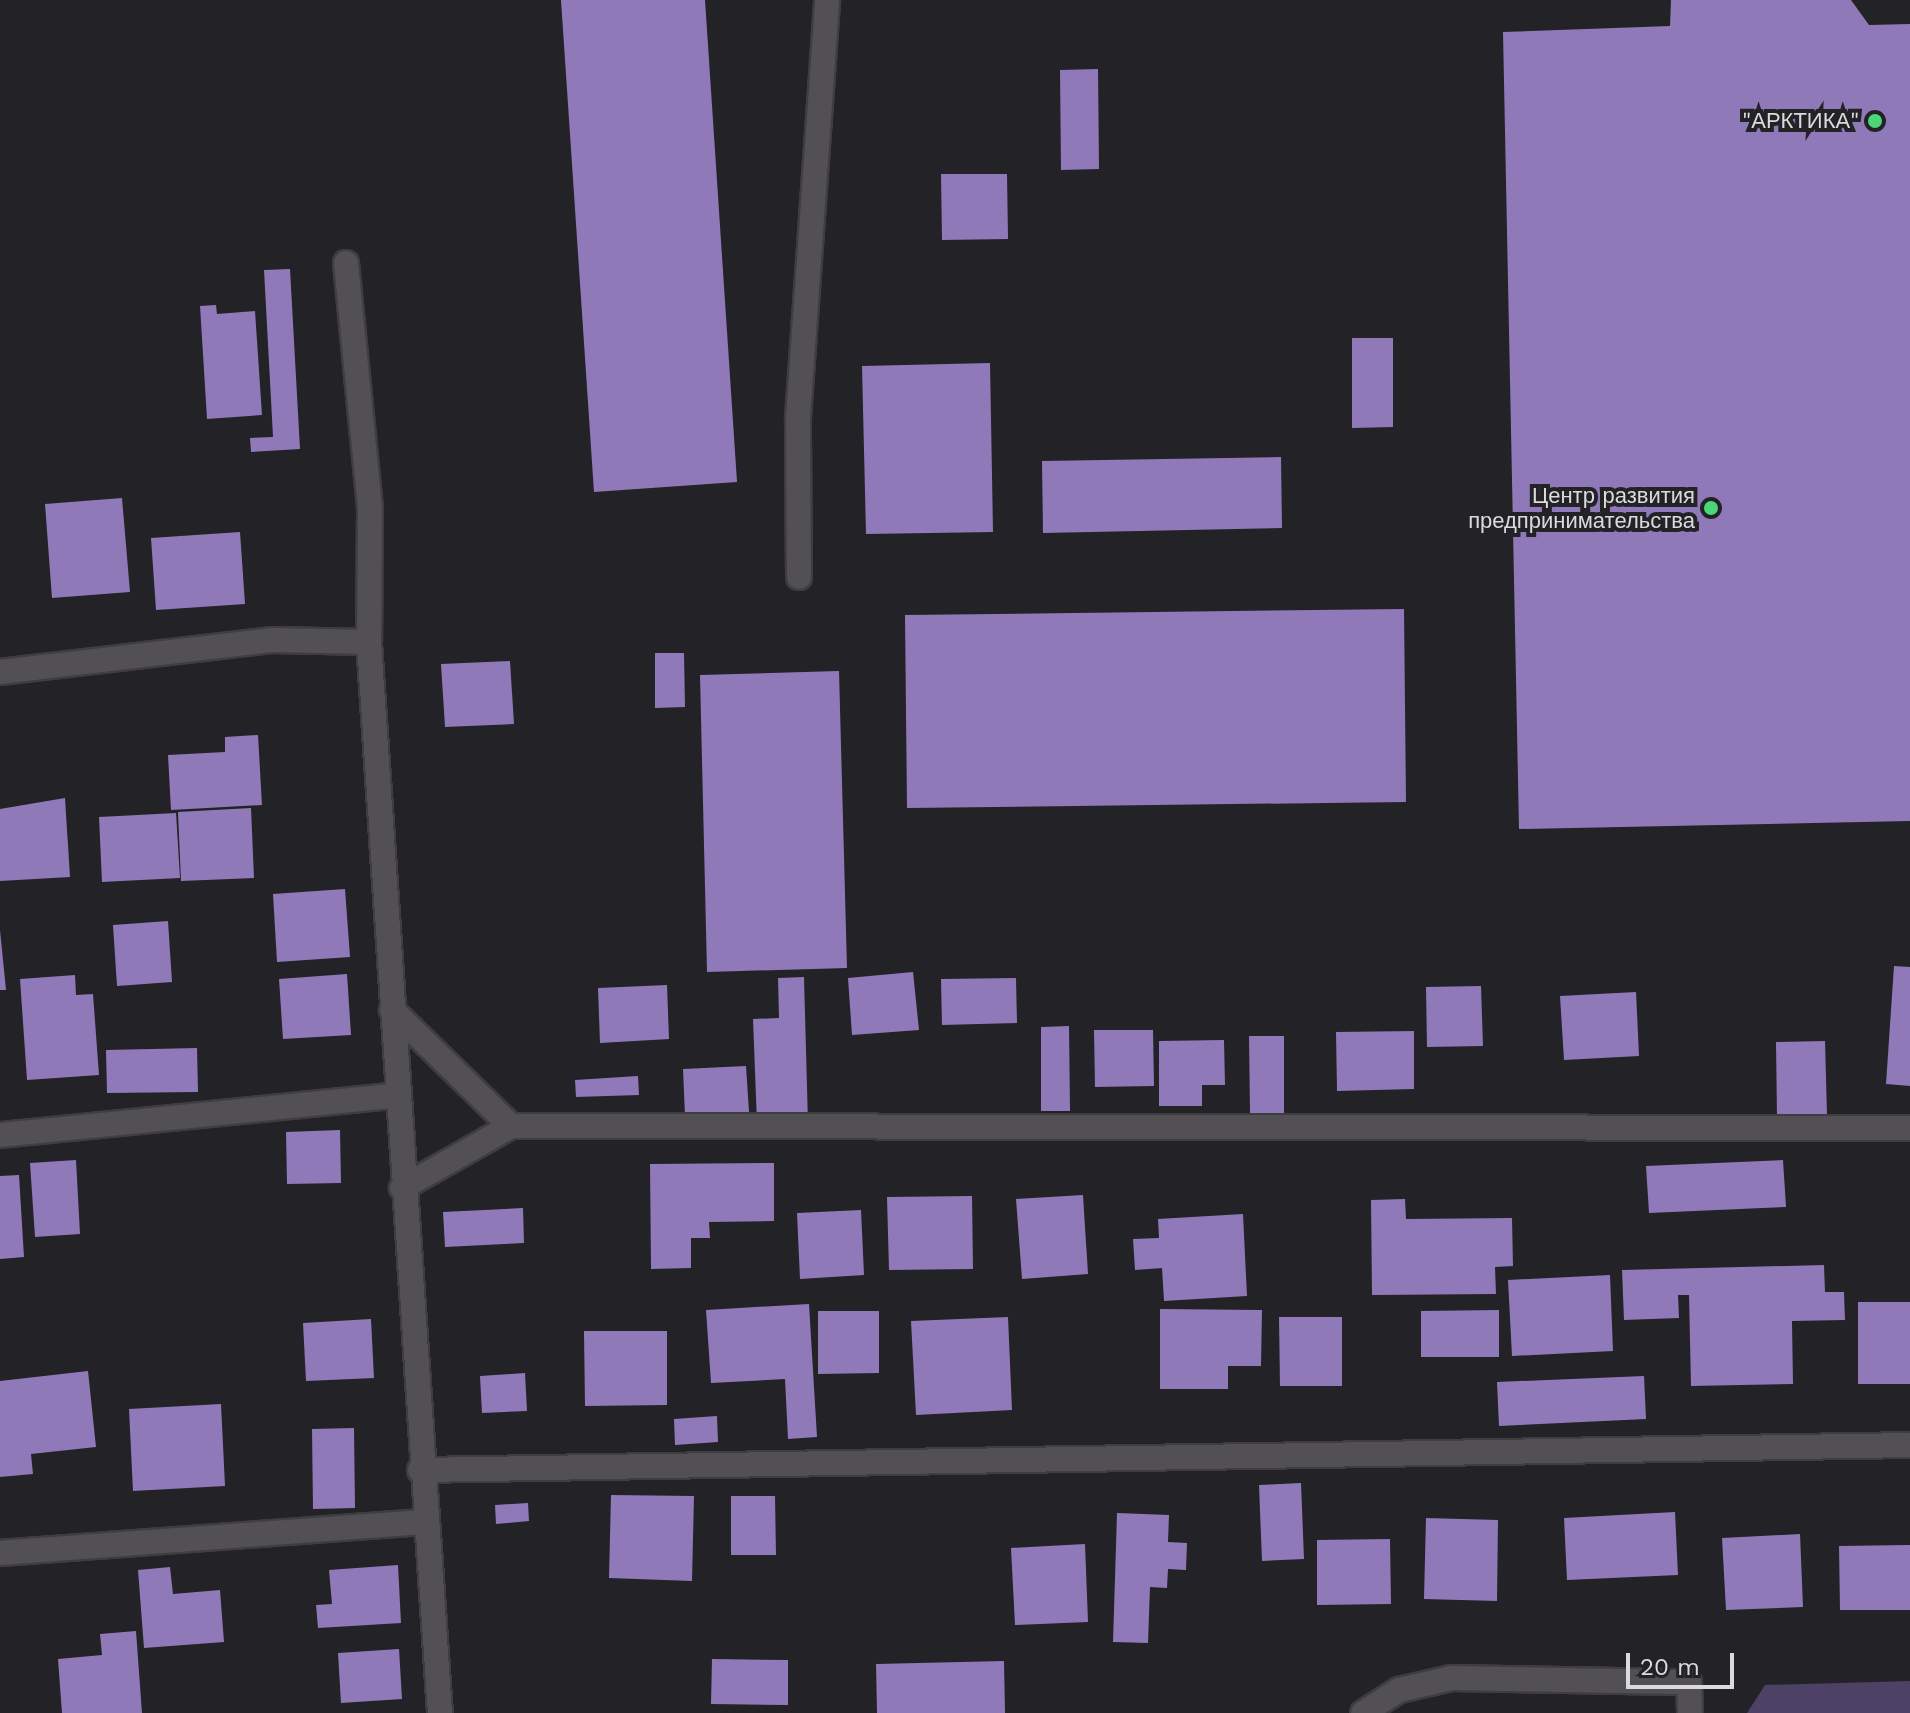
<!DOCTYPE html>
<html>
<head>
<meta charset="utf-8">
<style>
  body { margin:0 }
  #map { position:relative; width:1910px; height:1713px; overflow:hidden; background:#232226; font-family:"Work Sans",sans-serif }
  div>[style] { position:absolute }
  .green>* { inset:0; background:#4e4166 }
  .building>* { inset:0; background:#9079b9 }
  .roads { filter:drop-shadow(2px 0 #3e3d40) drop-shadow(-2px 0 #3e3d40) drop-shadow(0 2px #3e3d40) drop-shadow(0 -2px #3e3d40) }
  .minor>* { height:24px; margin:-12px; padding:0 12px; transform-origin:12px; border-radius:12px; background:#525055 }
  .dots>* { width:22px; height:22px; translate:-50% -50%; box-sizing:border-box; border:4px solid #232226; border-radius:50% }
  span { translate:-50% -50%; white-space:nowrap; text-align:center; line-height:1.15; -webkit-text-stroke:8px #232226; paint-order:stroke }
  .poi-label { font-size:22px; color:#dbdbdd }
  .right { translate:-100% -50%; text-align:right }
  .scale { position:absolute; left:1626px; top:1653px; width:108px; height:36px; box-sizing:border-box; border:4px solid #dbdbdd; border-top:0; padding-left:10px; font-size:24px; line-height:28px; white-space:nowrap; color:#dbdbdd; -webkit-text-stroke:6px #232226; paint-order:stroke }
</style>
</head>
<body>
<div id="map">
  <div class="green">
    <div style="clip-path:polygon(1910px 1681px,1910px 1713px,1747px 1713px,1765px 1685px)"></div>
  </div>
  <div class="building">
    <div style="clip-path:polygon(561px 0,705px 0,737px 482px,594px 492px)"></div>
    <div style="clip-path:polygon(1671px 0,1851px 0,1869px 25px,1910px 24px,1910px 821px,1519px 829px,1503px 32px,1670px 26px)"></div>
    <div style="clip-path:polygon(1098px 69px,1099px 169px,1061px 170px,1060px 70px)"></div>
    <div style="clip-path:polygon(941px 174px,1007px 174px,1008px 239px,942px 240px)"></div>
    <div style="clip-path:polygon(290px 269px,300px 449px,251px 452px,250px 438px,273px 437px,264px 270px)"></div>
    <div style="clip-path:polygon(216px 305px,217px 314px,255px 311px,262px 415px,207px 419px,200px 306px)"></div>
    <div style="clip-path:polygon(1352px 338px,1393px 338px,1393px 427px,1352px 428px)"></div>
    <div style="clip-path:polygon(990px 363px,993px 532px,866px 534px,862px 366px)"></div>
    <div style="clip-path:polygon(1281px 457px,1282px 528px,1043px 533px,1042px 461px)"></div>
    <div style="clip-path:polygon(122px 498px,130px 592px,52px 598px,45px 504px)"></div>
    <div style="clip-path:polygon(240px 532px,245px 604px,156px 610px,151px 538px)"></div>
    <div style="clip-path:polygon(1404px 609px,1406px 802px,907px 808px,905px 615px)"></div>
    <div style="clip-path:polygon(655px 653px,684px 653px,685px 707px,655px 708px)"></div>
    <div style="clip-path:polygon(510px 661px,514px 724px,445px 727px,441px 664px)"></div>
    <div style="clip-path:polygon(839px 671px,847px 968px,707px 972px,700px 675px)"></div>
    <div style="clip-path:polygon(258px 735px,262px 805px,171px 810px,168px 755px,225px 752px,225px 737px)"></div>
    <div style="clip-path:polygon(65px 798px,70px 877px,0 881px,0 809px)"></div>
    <div style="clip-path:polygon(251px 808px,254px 878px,181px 881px,178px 812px)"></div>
    <div style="clip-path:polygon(176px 813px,180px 878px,102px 882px,99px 817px)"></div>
    <div style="clip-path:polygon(345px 889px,350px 957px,277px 962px,273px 894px)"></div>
    <div style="clip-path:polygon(168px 921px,172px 982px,117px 986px,113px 925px)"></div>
    <div style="clip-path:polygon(0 930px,6px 990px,0 990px)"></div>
    <div style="clip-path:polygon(1894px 966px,1910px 967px,1910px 1086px,1886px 1084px)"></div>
    <div style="clip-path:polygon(913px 972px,919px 1030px,852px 1035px,848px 978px)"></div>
    <div style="clip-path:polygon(347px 974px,351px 1035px,283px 1039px,279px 979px)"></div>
    <div style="clip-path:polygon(75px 975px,76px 995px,93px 994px,99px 1075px,27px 1080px,20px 979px)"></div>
    <div style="clip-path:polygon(804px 977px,808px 1123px,757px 1124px,753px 1019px,779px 1018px,778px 978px)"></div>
    <div style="clip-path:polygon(1016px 978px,1017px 1023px,942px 1025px,941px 979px)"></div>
    <div style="clip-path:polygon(667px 985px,669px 1039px,600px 1043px,598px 988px)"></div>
    <div style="clip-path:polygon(1481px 986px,1483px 1046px,1427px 1047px,1426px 987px)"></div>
    <div style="clip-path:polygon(1636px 992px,1639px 1056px,1564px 1060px,1560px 996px)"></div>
    <div style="clip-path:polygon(1069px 1026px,1070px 1111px,1041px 1111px,1041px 1027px)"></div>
    <div style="clip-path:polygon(1094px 1030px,1153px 1030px,1154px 1086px,1095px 1087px)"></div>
    <div style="clip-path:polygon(1414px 1031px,1414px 1089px,1337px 1091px,1336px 1032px)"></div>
    <div style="clip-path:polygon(1249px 1036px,1284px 1036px,1284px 1113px,1250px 1113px)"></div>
    <div style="clip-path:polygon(1224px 1040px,1225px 1085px,1202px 1085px,1202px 1106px,1159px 1106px,1159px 1041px)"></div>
    <div style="clip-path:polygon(1825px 1041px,1827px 1116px,1777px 1117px,1776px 1042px)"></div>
    <div style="clip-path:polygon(197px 1048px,198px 1092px,107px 1093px,106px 1050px)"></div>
    <div style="clip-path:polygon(746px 1066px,749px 1112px,685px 1116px,683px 1069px)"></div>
    <div style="clip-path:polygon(638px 1076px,639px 1095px,576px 1097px,575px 1080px)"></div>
    <div style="clip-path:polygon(340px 1130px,341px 1183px,287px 1184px,286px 1132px)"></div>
    <div style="clip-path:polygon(76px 1160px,80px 1234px,35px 1237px,30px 1163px)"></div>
    <div style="clip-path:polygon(1783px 1160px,1786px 1207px,1649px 1213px,1646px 1166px)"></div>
    <div style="clip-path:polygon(774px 1163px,774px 1221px,709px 1222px,710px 1238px,691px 1238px,691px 1268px,651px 1269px,650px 1164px)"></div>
    <div style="clip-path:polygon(19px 1175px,24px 1257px,0 1259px,0 1176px)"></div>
    <div style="clip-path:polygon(1083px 1195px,1088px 1274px,1022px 1279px,1016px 1199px)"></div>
    <div style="clip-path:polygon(972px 1196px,973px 1269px,889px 1270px,887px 1197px)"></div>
    <div style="clip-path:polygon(1405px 1199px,1406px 1219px,1512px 1218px,1513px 1266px,1495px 1267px,1496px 1294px,1372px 1295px,1371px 1200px)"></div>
    <div style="clip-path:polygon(523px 1208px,524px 1243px,445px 1247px,443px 1212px)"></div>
    <div style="clip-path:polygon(861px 1210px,864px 1275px,800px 1279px,797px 1213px)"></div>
    <div style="clip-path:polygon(1243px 1214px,1247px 1296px,1164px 1301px,1162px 1268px,1135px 1270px,1133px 1239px,1159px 1238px,1158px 1219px)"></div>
    <div style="clip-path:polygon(1824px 1265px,1825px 1292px,1844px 1292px,1845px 1320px,1792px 1321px,1793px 1384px,1691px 1386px,1689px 1295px,1678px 1295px,1679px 1318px,1624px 1320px,1622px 1270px)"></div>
    <div style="clip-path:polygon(1610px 1275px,1613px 1351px,1512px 1356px,1508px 1280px)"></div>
    <div style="clip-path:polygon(1858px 1302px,1910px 1302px,1910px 1384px,1858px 1384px)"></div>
    <div style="clip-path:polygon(809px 1304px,817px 1437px,788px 1439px,785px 1379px,711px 1383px,706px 1310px)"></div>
    <div style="clip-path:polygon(1160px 1309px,1262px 1310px,1261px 1366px,1228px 1366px,1228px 1389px,1160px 1389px)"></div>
    <div style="clip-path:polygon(1499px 1310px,1499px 1357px,1421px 1357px,1421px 1311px)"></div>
    <div style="clip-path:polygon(818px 1311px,879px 1311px,879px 1373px,818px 1374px)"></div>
    <div style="clip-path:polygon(1008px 1317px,1012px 1410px,916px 1415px,911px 1321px)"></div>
    <div style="clip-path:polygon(1279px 1317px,1342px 1317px,1342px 1386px,1280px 1386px)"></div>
    <div style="clip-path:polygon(371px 1319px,374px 1378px,306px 1381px,303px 1323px)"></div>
    <div style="clip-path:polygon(584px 1331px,667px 1331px,667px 1405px,585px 1406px)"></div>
    <div style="clip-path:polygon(88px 1371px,96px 1447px,31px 1454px,33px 1474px,0 1477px,0 1381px)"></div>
    <div style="clip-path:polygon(525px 1373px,527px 1411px,482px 1413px,480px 1376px)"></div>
    <div style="clip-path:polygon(1644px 1376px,1646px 1419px,1499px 1426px,1497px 1382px)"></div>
    <div style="clip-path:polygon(221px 1404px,225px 1486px,133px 1491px,129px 1409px)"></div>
    <div style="clip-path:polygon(717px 1416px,718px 1442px,675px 1445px,674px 1419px)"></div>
    <div style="clip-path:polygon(354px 1428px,355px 1508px,313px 1509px,312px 1429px)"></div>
    <div style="clip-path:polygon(1301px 1483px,1304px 1559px,1262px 1561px,1259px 1485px)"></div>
    <div style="clip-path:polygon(611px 1495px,694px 1496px,692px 1581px,609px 1578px)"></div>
    <div style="clip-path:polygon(731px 1496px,775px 1496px,776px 1555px,731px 1555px)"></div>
    <div style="clip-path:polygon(528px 1503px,529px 1521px,496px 1524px,495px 1505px)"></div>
    <div style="clip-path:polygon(1675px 1512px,1678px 1575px,1567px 1580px,1564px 1518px)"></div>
    <div style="clip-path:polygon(1117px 1513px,1169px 1515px,1168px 1542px,1187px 1543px,1186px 1570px,1168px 1569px,1167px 1588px,1150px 1587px,1148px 1643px,1113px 1642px)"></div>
    <div style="clip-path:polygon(1426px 1518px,1498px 1520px,1497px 1601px,1424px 1599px)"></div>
    <div style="clip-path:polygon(1800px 1534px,1803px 1607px,1726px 1610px,1722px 1538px)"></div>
    <div style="clip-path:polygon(1390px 1539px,1391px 1604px,1317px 1605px,1317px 1540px)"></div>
    <div style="clip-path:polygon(1085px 1544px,1088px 1622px,1015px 1625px,1011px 1548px)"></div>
    <div style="clip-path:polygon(1910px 1545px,1910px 1610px,1840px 1610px,1839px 1546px)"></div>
    <div style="clip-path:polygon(398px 1565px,401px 1623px,318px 1628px,316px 1605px,332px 1604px,329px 1570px)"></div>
    <div style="clip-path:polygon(170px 1567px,173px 1594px,220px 1590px,224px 1642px,144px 1648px,138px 1570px)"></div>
    <div style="clip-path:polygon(136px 1631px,142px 1713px,62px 1713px,58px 1659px,102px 1655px,100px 1634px)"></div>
    <div style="clip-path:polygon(399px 1649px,402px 1699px,341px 1703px,338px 1653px)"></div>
    <div style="clip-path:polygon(712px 1659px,788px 1660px,788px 1705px,711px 1704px)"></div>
    <div style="clip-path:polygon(1004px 1661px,1005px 1713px,877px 1713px,876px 1664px)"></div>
  </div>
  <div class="roads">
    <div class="minor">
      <div style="left:346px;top:263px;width:247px;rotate:84.4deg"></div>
      <div style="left:370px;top:509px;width:133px;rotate:90.4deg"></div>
      <div style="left:369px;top:642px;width:1073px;rotate:86.21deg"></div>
      <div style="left:799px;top:577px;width:159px;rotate:-90.4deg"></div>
      <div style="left:798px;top:418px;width:419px;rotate:-86deg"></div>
      <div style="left:0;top:672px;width:275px;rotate:-6.7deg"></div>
      <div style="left:273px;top:640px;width:96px;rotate:1.2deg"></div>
      <div style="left:392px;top:1010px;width:166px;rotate:44.3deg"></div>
      <div style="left:0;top:1135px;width:401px;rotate:-5.7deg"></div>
      <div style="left:402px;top:1188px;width:125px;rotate:-29.6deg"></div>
      <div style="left:511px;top:1126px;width:1399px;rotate:0.08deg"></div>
      <div style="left:420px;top:1470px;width:1490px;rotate:-0.96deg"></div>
      <div style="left:0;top:1553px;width:426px;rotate:-4.2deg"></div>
      <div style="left:1363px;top:1713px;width:43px;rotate:-32.6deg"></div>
      <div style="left:1399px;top:1690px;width:54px;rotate:-12.8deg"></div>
      <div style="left:1452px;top:1678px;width:237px;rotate:1deg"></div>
      <div style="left:1689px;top:1682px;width:31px;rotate:88deg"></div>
    </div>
  </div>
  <div class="dots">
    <div style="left:1875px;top:121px;background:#4bd677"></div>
    <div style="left:1711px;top:508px;background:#4bd677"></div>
  </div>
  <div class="poi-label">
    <span class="right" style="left:1859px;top:121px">"АРКТИКА"</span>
    <span class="right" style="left:1695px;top:508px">Центр развития<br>предпринимательства</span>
  </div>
  <div class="scale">20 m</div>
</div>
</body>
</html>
